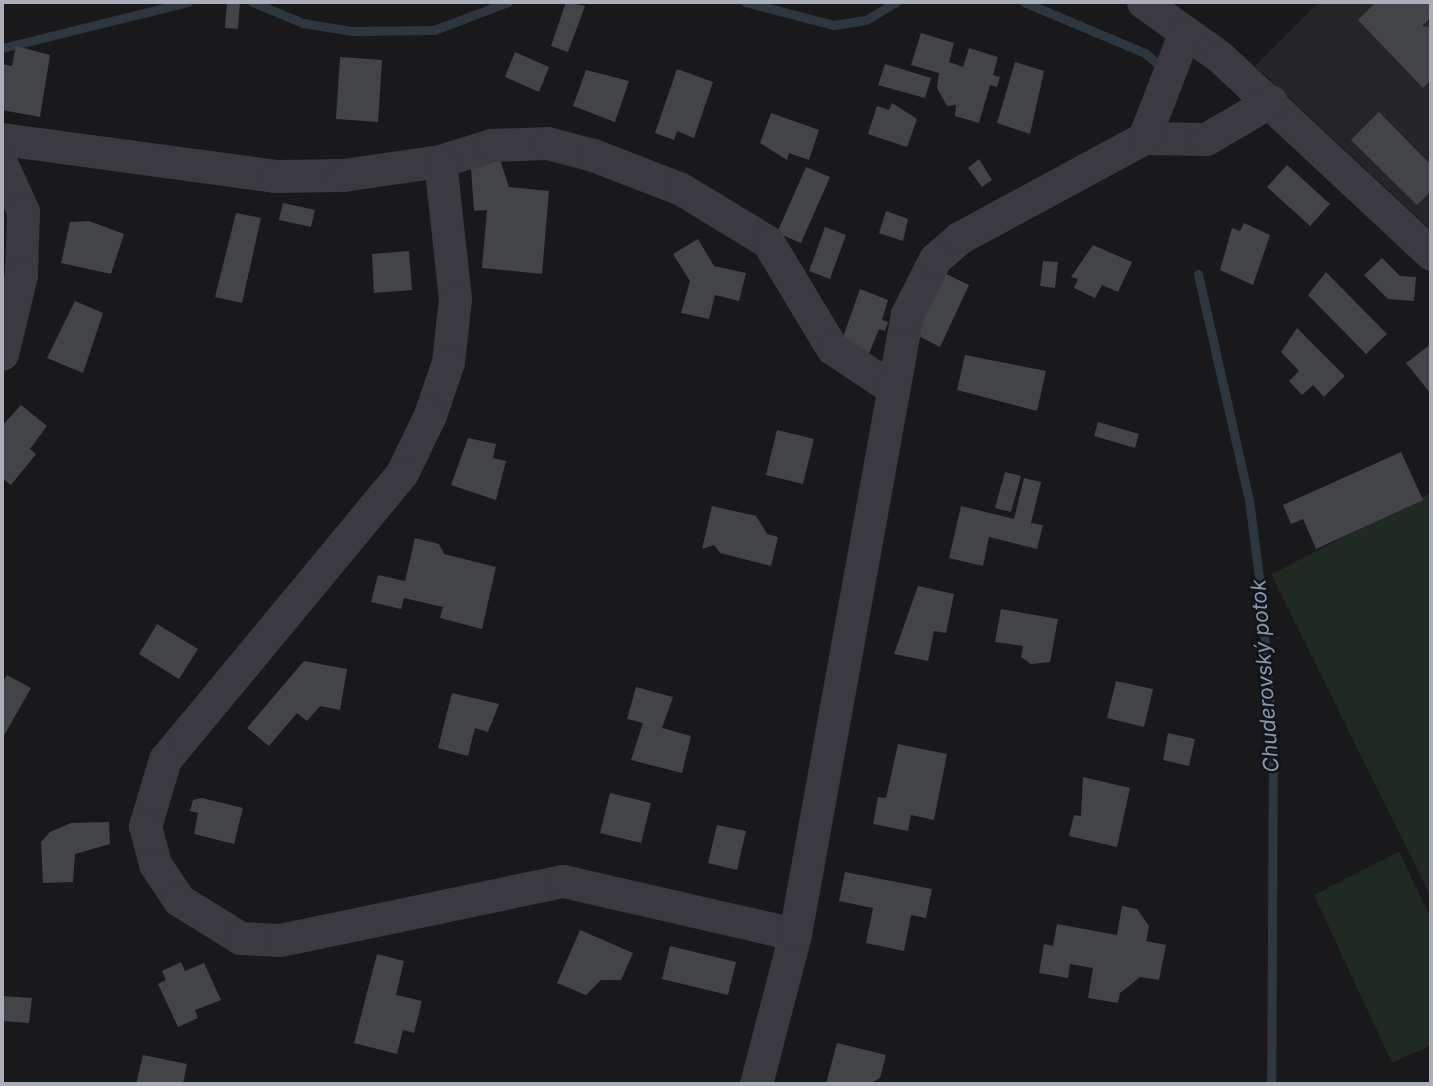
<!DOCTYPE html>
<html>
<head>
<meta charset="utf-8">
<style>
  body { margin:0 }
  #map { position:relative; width:1433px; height:1086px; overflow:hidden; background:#19191b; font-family:Inter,sans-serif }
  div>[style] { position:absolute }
  .built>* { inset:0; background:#252528 }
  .green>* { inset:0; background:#202922 }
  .stream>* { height:9px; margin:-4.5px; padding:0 4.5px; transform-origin:4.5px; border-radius:4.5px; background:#2e373f }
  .building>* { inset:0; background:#434448 }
  .minor>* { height:33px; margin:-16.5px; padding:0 16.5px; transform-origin:16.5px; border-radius:16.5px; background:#3a3a40 }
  span { translate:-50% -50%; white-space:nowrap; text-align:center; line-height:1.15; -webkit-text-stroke:5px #141416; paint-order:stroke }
  .water-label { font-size:21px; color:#839bb5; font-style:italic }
  .frame { position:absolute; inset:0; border:4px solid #abafba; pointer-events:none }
</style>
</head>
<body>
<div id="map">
  <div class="built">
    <div style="clip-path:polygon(1319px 2px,1431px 2px,1431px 230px,1255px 66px)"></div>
  </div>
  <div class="green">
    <div style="clip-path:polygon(1431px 493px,1431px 897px,1271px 574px)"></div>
    <div style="clip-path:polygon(1399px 852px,1431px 918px,1431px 1045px,1392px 1063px,1314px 895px)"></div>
  </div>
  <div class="stream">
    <div style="left:252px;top:2px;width:55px;rotate:22.4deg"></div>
    <div style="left:303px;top:23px;width:50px;rotate:9.3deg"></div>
    <div style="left:352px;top:31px;width:82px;rotate:-0.7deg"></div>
    <div style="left:434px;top:30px;width:79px;rotate:-20.7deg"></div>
    <div style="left:745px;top:2px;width:92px;rotate:14.5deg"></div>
    <div style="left:834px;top:25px;width:32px;rotate:-9deg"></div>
    <div style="left:866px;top:20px;width:35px;rotate:-31deg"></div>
    <div style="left:1024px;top:2px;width:131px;rotate:22.9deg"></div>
    <div style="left:1145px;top:53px;width:20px;rotate:41deg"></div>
    <div style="left:2px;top:48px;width:192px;rotate:-13.9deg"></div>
    <div style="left:1198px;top:274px;width:232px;rotate:77.3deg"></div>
    <div style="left:1249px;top:500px;width:86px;rotate:82.6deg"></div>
    <div style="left:1260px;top:585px;width:158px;rotate:85.3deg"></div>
    <div style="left:1273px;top:742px;width:342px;rotate:90.3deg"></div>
  </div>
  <div class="building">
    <div style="clip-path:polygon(227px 2px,240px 2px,238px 29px,225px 28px)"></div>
    <div style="clip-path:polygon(566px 2px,585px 6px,568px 52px,551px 46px)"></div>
    <div style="clip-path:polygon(1376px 2px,1431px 2px,1431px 17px,1422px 26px,1431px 27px,1431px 80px,1423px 88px,1358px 20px)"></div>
    <div style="clip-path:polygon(921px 33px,954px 43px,949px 62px,963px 67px,969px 48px,998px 57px,993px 75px,1000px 77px,997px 87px,990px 85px,979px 123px,955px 116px,956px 105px,947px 106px,937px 88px,939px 73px,911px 65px)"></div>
    <div style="clip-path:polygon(16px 46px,50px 55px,40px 117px,2px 110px,2px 64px,12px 66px)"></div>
    <div style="clip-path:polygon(515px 52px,549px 67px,539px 92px,505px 77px)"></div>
    <div style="clip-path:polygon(340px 57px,382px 60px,378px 122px,336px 119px)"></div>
    <div style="clip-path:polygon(1015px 62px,1044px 71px,1030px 134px,997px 123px)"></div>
    <div style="clip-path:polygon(885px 64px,931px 78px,925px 98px,878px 85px)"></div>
    <div style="clip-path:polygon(677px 69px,713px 82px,694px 138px,677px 131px,674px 140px,655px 133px)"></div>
    <div style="clip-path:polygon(586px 70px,629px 81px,615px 122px,573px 106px)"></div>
    <div style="clip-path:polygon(892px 103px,917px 119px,907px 147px,868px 134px,877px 106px,889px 110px)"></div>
    <div style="clip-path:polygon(1379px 112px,1431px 165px,1431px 191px,1417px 205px,1351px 140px)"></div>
    <div style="clip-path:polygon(771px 113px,819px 130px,809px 160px,789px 153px,787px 160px,760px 143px)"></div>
    <div style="clip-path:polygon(979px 159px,992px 180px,982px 187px,968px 168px)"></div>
    <div style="clip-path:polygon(500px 160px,509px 187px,549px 191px,542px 274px,482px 268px,487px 210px,474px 211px,471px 169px)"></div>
    <div style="clip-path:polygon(1287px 165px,1330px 204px,1310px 226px,1267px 187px)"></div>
    <div style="clip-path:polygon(806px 167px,830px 177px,801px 243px,777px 233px)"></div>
    <div style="clip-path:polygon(283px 203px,315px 210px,311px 227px,279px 220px)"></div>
    <div style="clip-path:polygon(886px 211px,908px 219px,903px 241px,879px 233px)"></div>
    <div style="clip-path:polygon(236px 213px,261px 218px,242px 303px,215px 297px)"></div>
    <div style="clip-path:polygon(89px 221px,124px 234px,111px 274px,61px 263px,70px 222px)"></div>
    <div style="clip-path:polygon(1244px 223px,1270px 235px,1253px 285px,1220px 270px,1232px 228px,1240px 231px)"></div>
    <div style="clip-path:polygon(825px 227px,846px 235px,830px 279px,809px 271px)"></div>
    <div style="clip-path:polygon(698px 239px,714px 266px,746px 273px,739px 301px,715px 295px,709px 319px,681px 313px,690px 281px,673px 254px)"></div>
    <div style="clip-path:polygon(1093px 245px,1132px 262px,1118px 292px,1102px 285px,1095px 298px,1074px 288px,1078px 279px,1071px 277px)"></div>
    <div style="clip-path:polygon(409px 251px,412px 290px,374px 293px,372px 254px)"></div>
    <div style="clip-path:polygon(1382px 258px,1400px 276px,1416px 277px,1414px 301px,1388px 299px,1364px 275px)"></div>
    <div style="clip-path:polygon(1043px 261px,1058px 262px,1055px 288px,1040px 286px)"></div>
    <div style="clip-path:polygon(940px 271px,969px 285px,940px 347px,911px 332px)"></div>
    <div style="clip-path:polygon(1326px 272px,1387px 334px,1366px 354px,1308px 295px)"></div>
    <div style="clip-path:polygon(860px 289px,888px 300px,882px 320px,888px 322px,885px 331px,879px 329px,868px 356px,841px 343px)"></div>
    <div style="clip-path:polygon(75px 301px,103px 313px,83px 373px,47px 358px)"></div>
    <div style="clip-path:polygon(1297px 328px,1345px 376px,1324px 397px,1313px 385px,1302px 395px,1289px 381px,1299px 371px,1281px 352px)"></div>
    <div style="clip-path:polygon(1431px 344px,1431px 394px,1406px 363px)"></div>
    <div style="clip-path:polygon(965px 355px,1046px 371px,1037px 411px,957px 390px)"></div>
    <div style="clip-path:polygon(21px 405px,47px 426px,30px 449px,36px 454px,11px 485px,2px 478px,2px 426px)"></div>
    <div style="clip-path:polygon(1098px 422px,1139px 434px,1135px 448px,1094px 436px)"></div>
    <div style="clip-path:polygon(777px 430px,814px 439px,803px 484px,766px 475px)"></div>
    <div style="clip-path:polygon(468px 438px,496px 444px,493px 458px,506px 461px,496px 500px,451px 485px)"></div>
    <div style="clip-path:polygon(1401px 452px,1423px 500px,1316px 549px,1303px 519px,1291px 524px,1283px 505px)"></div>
    <div style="clip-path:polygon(1005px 472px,1021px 476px,1011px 512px,995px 508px)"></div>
    <div style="clip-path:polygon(1024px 478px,1041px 482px,1031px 523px,1043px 525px,1037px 549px,989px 537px,983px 566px,949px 558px,961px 506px,1014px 519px)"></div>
    <div style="clip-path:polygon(712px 506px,756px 516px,767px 534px,778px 537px,771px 566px,720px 553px,714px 545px,702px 549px)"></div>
    <div style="clip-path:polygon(415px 538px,439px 544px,444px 554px,496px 567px,482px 629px,440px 618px,443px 607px,404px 598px,401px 609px,371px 602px,378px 575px,405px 581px)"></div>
    <div style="clip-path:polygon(918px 586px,954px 594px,946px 633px,934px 631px,928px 661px,894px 654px)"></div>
    <div style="clip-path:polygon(1001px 609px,1058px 619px,1050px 662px,1031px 664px,1021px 657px,1023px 646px,995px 642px)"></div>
    <div style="clip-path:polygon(157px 624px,198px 649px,179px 679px,139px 654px)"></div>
    <div style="clip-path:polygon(304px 661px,347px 669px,340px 710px,320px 706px,307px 721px,297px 713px,269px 746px,247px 728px)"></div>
    <div style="clip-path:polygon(7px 675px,31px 688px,2px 739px,2px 683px)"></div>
    <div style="clip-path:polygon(1116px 681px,1153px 689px,1144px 727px,1107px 718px)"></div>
    <div style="clip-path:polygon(636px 687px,673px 697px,662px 728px,691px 736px,682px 773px,631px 760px,643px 723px,627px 719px)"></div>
    <div style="clip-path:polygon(452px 693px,499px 704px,488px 732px,475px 728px,468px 756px,438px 748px)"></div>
    <div style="clip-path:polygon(1168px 733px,1195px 739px,1189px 766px,1163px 760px)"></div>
    <div style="clip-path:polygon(898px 744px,947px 754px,934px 820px,911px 815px,908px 831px,873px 824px,878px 797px,886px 798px)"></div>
    <div style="clip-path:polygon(1083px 777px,1130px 788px,1117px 847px,1069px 836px,1074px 815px,1081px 816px)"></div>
    <div style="clip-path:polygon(610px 793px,651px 803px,641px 843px,600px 833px)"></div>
    <div style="clip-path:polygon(202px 798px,243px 808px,234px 844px,194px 834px,198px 813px,190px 811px,193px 800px)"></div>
    <div style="clip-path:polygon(109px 822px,110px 844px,75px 854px,73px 882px,43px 883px,41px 842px,50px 832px,71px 823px)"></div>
    <div style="clip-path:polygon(717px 825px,746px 831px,737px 870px,708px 863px)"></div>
    <div style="clip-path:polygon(845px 872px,932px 889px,926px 918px,911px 915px,904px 951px,866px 943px,873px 908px,839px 901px)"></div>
    <div style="clip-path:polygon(1122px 906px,1137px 909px,1149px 926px,1146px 941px,1166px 945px,1159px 980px,1140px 977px,1120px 993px,1118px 1003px,1088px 998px,1093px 968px,1070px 964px,1068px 978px,1039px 973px,1044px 944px,1053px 946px,1057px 924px,1117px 935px)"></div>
    <div style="clip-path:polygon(580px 930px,633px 953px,621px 980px,601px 980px,586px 995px,557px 983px)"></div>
    <div style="clip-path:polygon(670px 946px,736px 962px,728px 995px,662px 979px)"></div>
    <div style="clip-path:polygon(377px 954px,404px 961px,396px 995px,422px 1001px,414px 1033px,403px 1030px,397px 1054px,354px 1043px)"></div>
    <div style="clip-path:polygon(181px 962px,185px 971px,204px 963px,221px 1000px,195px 1010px,198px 1018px,178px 1027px,158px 984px,166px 980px,162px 971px)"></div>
    <div style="clip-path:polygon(2px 996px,32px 998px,29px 1023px,2px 1021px)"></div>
    <div style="clip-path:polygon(837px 1043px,886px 1055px,880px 1078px,870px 1084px,826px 1084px)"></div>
    <div style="clip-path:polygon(143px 1055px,187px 1064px,183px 1084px,136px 1084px)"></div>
  </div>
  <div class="minor">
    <div style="left:1143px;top:2px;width:95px;rotate:35.5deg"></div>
    <div style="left:1220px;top:57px;width:289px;rotate:43deg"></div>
    <div style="left:1144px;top:138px;width:62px;rotate:0.9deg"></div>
    <div style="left:1206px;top:139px;width:75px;rotate:-30.3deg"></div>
    <div style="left:2px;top:139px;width:275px;rotate:7.7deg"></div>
    <div style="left:274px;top:176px;width:69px;rotate:-0.8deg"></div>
    <div style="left:343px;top:175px;width:98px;rotate:-8.2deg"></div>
    <div style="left:440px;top:161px;width:53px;rotate:-17.4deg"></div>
    <div style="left:491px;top:145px;width:56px;rotate:-2deg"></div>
    <div style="left:547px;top:143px;width:48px;rotate:14.6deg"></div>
    <div style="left:593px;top:155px;width:94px;rotate:21.1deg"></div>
    <div style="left:681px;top:189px;width:102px;rotate:31.3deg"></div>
    <div style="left:768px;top:242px;width:124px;rotate:58.9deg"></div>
    <div style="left:832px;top:348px;width:69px;rotate:33.7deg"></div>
    <div style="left:440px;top:161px;width:138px;rotate:83.8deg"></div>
    <div style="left:455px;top:298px;width:64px;rotate:96.2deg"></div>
    <div style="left:448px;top:362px;width:56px;rotate:108.8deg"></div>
    <div style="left:430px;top:415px;width:64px;rotate:115.8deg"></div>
    <div style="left:402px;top:473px;width:371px;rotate:129.6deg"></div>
    <div style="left:165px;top:759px;width:70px;rotate:106.6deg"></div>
    <div style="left:145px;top:826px;width:39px;rotate:75deg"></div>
    <div style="left:155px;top:864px;width:43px;rotate:56.3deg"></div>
    <div style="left:179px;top:900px;width:72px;rotate:31.9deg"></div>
    <div style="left:240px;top:938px;width:40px;rotate:2.9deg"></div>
    <div style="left:280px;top:940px;width:289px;rotate:-11.8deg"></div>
    <div style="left:563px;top:881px;width:238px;rotate:12.9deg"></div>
    <div style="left:2px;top:165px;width:51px;rotate:65.5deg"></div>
    <div style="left:23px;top:211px;width:64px;rotate:91.8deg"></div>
    <div style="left:21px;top:275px;width:81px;rotate:103.5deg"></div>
    <div style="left:756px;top:1084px;width:155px;rotate:-75.4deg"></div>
    <div style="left:795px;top:934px;width:630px;rotate:-79.76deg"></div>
    <div style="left:907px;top:314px;width:62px;rotate:-63deg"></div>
    <div style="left:935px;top:259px;width:32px;rotate:-41deg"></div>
    <div style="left:959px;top:238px;width:210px;rotate:-28.4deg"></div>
    <div style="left:1144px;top:138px;width:114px;rotate:-68.9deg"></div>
  </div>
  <div class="water-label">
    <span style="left:1265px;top:676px;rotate:-94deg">Chuderovský potok</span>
  </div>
  <div class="frame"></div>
</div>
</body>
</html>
